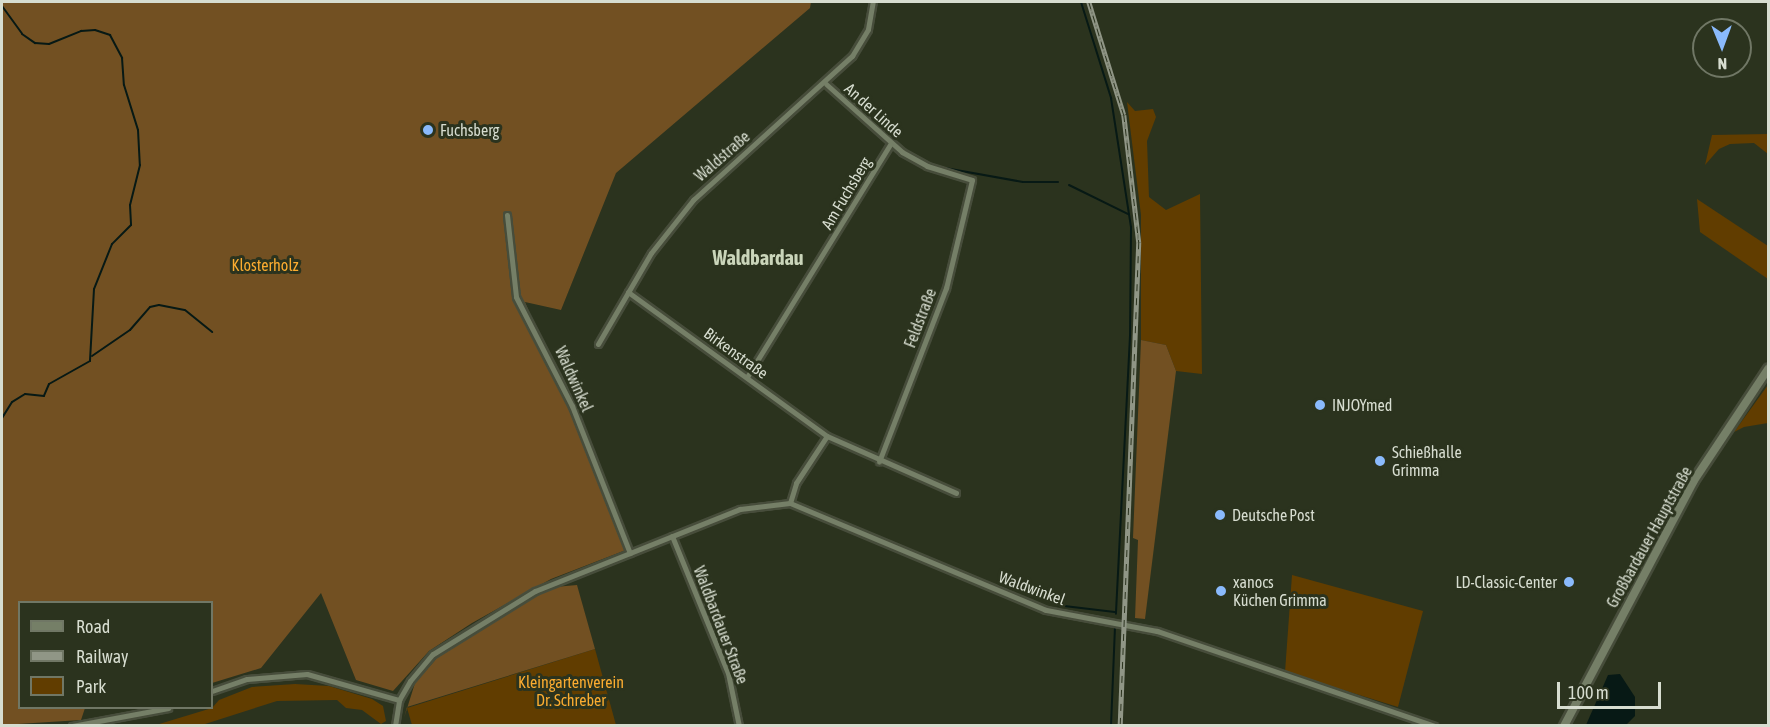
<!DOCTYPE html>
<html>
<head>
<meta charset="utf-8">
<style>
  body { margin:0 }
  #map { position:relative; width:1770px; height:727px; overflow:hidden; background:#2b331e; font-family:"Asap Condensed",sans-serif }
  div>[style] { position:absolute }
  .green>* { inset:0; background:#613d00 }
  .forest>* { inset:0; background:#725022 }
  .water>* { inset:0; background:#071915 }
  .stream>* { height:2px; margin:-1px; padding:0 1px; transform-origin:1px; border-radius:1px; background:#071915 }
  .roads { filter:drop-shadow(2px 0 #474d3b) drop-shadow(-2px 0 #474d3b) drop-shadow(0 2px #474d3b) drop-shadow(0 -2px #474d3b) }
  .street>* { height:5px; margin:-2.5px; padding:0 2.5px; transform-origin:2.5px; border-radius:2.5px; background:#757f67 }
  .secondary>* { height:8px; margin:-4px; padding:0 4px; transform-origin:4px; border-radius:4px; background:#757f67 }
  .rail>* { height:4.5px; margin-top:-2.25px; transform-origin:0; background:repeating-linear-gradient(90deg,#2b331e 0 7px,#909686 0 14px); box-sizing:border-box; border-block:2px solid #909686 }
  .dots>* { width:16px; height:16px; translate:-50% -50%; box-sizing:border-box; border:3px solid #2b331e; border-radius:50% }
  span { translate:-50% -50%; white-space:nowrap; text-align:center; line-height:1.15; -webkit-text-stroke:6px #2b331e; paint-order:stroke }
  .street-label { font-size:16px; color:#d7ddd0 }
  .poi-label { font-size:16px; color:#d7ddd0 }
  .left { translate:0 -50%; text-align:left }
  .right { translate:-100% -50%; text-align:right }
  .park-label { font-size:16px; color:#fbac30 }
  .quarter-label { font-size:20px; color:#cad5ba; font-weight:700 }
  .frame { position:absolute; inset:0; border:3px solid #d7ddd0; pointer-events:none }
  .legend { position:absolute; left:18px; top:601px; width:195px; height:108px; box-sizing:border-box; background:#2b331e; border:2px solid #707765; margin:0; padding:8px 10px; list-style:none; font-size:18px; color:#d7ddd0 }
  .legend li { display:flex; align-items:center; gap:12px; height:30px }
  .legend b { width:30px; border:2px solid #707765 }
  .north { position:absolute; left:1692px; top:18px; width:60px; height:60px; box-sizing:border-box; background:#2b331e; border:2px solid #707765; border-radius:50%; rotate:179deg; font-size:16px; font-weight:700; line-height:24px; text-align:center; color:#d7ddd0 }
  .north::after { content:''; display:block; margin:auto; width:21px; height:27px; background:#8abafc; clip-path:polygon(50% 0,100% 100%,50% 72%,0 100%) }
  .scale { position:absolute; left:1557px; top:682px; width:104px; height:27px; box-sizing:border-box; border:3px solid #d7ddd0; border-top:0; padding-left:8px; font-size:18px; line-height:21px; white-space:nowrap; color:#d7ddd0; -webkit-text-stroke:4px #2b331e; paint-order:stroke }
</style>
</head>
<body>
<div id="map">
  <div class="green">
    <div style="clip-path:polygon(1127px 102px,1135px 111px,1153px 109px,1156px 117px,1147px 141px,1149px 197px,1166px 210px,1200px 194px,1202px 374px,1176px 371px,1166px 345px,1141px 340px,1141px 215px)"></div>
    <div style="clip-path:polygon(1768px 134px,1768px 154px,1754px 143px,1730px 144px,1719px 149px,1705px 165px,1712px 135px)"></div>
    <div style="clip-path:polygon(1697px 199px,1768px 246px,1768px 279px,1700px 232px)"></div>
    <div style="clip-path:polygon(1768px 385px,1768px 423px,1744px 427px,1734px 432px)"></div>
    <div style="clip-path:polygon(1292px 575px,1423px 611px,1398px 707px,1285px 672px)"></div>
    <div style="clip-path:polygon(595px 649px,616px 725px,412px 725px,407px 708px)"></div>
    <div style="clip-path:polygon(295px 684px,329px 686px,372px 699px,383px 706px,386px 721px,381px 724px,362px 710px,346px 708px,337px 700px,277px 701px,202px 725px,156px 725px,212px 708px,219px 700px,252px 687px)"></div>
  </div>
  <div class="forest">
    <div style="clip-path:polygon(2px 2px,811px 2px,810px 8px,616px 173px,561px 310px,525px 302px,626px 550px,551px 579px,472px 623px,429px 651px,393px 691px,356px 680px,321px 593px,261px 668px,212px 683px,212px 602px,20px 602px,20px 708px,85px 708px,81px 720px,2px 725px)"></div>
    <div style="clip-path:polygon(1141px 340px,1166px 345px,1176px 371px,1145px 619px,1135px 618px,1138px 540px,1133px 538px)"></div>
    <div style="clip-path:polygon(577px 585px,595px 649px,407px 707px,404px 718px,415px 683px,437px 658px,537px 595px,555px 587px)"></div>
  </div>
  <div class="water">
    <div style="clip-path:polygon(1620px 674px,1635px 697px,1635px 716px,1626px 725px,1586px 725px,1608px 675px)"></div>
  </div>
  <div class="stream">
    <div style="left:1081px;top:2px;width:101px;rotate:72.6deg"></div>
    <div style="left:1111px;top:98px;width:131px;rotate:81.2deg"></div>
    <div style="left:1131px;top:227px;width:109px;rotate:90.5deg"></div>
    <div style="left:1130px;top:336px;width:278px;rotate:92.9deg"></div>
    <div style="left:2px;top:6px;width:34px;rotate:54deg"></div>
    <div style="left:22px;top:34px;width:16px;rotate:35deg"></div>
    <div style="left:35px;top:43px;width:14px;rotate:4deg"></div>
    <div style="left:49px;top:44px;width:35px;rotate:-22deg"></div>
    <div style="left:81px;top:31px;width:14px;rotate:-4deg"></div>
    <div style="left:95px;top:30px;width:16px;rotate:18deg"></div>
    <div style="left:110px;top:35px;width:26px;rotate:62deg"></div>
    <div style="left:122px;top:58px;width:27px;rotate:86deg"></div>
    <div style="left:124px;top:85px;width:47px;rotate:72.7deg"></div>
    <div style="left:138px;top:130px;width:35px;rotate:87deg"></div>
    <div style="left:140px;top:165px;width:41px;rotate:104deg"></div>
    <div style="left:130px;top:205px;width:20px;rotate:87deg"></div>
    <div style="left:131px;top:225px;width:27px;rotate:135deg"></div>
    <div style="left:112px;top:244px;width:48px;rotate:111.8deg"></div>
    <div style="left:94px;top:289px;width:72px;rotate:93.2deg"></div>
    <div style="left:90px;top:361px;width:47px;rotate:150.7deg"></div>
    <div style="left:49px;top:384px;width:13px;rotate:113deg"></div>
    <div style="left:44px;top:396px;width:19px;rotate:-174deg"></div>
    <div style="left:25px;top:394px;width:15px;rotate:148deg"></div>
    <div style="left:12px;top:402px;width:19px;rotate:122deg"></div>
    <div style="left:945px;top:168px;width:79px;rotate:10.2deg"></div>
    <div style="left:1023px;top:182px;width:35px"></div>
    <div style="left:1069px;top:185px;width:66px;rotate:26.2deg"></div>
    <div style="left:92px;top:356px;width:46px;rotate:-34.4deg"></div>
    <div style="left:130px;top:330px;width:30px;rotate:-49deg"></div>
    <div style="left:150px;top:307px;width:9px;rotate:-13deg"></div>
    <div style="left:159px;top:305px;width:26px;rotate:11deg"></div>
    <div style="left:185px;top:310px;width:35px;rotate:39deg"></div>
    <div style="left:1056px;top:605px;width:59px;rotate:6.8deg"></div>
    <div style="left:1111px;top:726px;width:98px;rotate:-87.7deg"></div>
  </div>
  <div class="roads">
    <div class="street">
      <div style="left:826px;top:84px;width:102px;rotate:41.8deg"></div>
      <div style="left:902px;top:152px;width:29px;rotate:29deg"></div>
      <div style="left:927px;top:166px;width:47px;rotate:17.3deg"></div>
      <div style="left:972px;top:180px;width:111px;rotate:103.5deg"></div>
      <div style="left:946px;top:288px;width:186px;rotate:111.1deg"></div>
      <div style="left:507px;top:215px;width:82px;rotate:83.7deg"></div>
      <div style="left:516px;top:297px;width:123px;rotate:62.8deg"></div>
      <div style="left:572px;top:406px;width:158px;rotate:68.5deg"></div>
      <div style="left:628px;top:292px;width:246px;rotate:35.9deg"></div>
      <div style="left:827px;top:436px;width:141px;rotate:23.8deg"></div>
      <div style="left:598px;top:344px;width:105px;rotate:-59.8deg"></div>
      <div style="left:651px;top:253px;width:68px;rotate:-51.6deg"></div>
      <div style="left:693px;top:200px;width:215px;rotate:-42.2deg"></div>
      <div style="left:852px;top:56px;width:31px;rotate:-59deg"></div>
      <div style="left:868px;top:29px;width:27px;rotate:-80deg"></div>
      <div style="left:747px;top:377px;width:273px;rotate:-58.4deg"></div>
      <div style="left:790px;top:503px;width:21px;rotate:-73deg"></div>
      <div style="left:796px;top:483px;width:56px;rotate:-56.6deg"></div>
      <div style="left:672px;top:536px;width:148px;rotate:67.8deg"></div>
      <div style="left:728px;top:673px;width:54px;rotate:78.3deg"></div>
      <div style="left:212px;top:691px;width:37px;rotate:-19deg"></div>
      <div style="left:247px;top:679px;width:60px;rotate:-4.8deg"></div>
      <div style="left:307px;top:674px;width:96px;rotate:15.8deg"></div>
      <div style="left:72px;top:726px;width:98px;rotate:-10.6deg"></div>
      <div style="left:395px;top:726px;width:26px;rotate:-81deg"></div>
      <div style="left:399px;top:700px;width:22px;rotate:-60deg"></div>
      <div style="left:410px;top:681px;width:35px;rotate:-50deg"></div>
      <div style="left:433px;top:654px;width:120px;rotate:-31.7deg"></div>
      <div style="left:535px;top:591px;width:221px;rotate:-21.8deg"></div>
      <div style="left:740px;top:509px;width:50px;rotate:-6.8deg"></div>
      <div style="left:790px;top:503px;width:277px;rotate:22.7deg"></div>
      <div style="left:1046px;top:610px;width:113px;rotate:10.7deg"></div>
      <div style="left:1157px;top:631px;width:293px;rotate:18.9deg"></div>
    </div>
    <div class="secondary">
      <div style="left:1564px;top:726px;width:276px;rotate:-62.1deg"></div>
      <div style="left:1693px;top:482px;width:136px;rotate:-56.4deg"></div>
    </div>
  </div>
  <div class="rail">
    <div style="left:1089px;top:2px;width:118px;rotate:72.8deg"></div>
    <div style="left:1124px;top:115px;width:128px;rotate:83.3deg"></div>
    <div style="left:1139px;top:242px;width:484px;rotate:92.2deg"></div>
  </div>
  <div class="dots">
    <div style="left:428px;top:130px;background:#8abafc"></div>
    <div style="left:1320px;top:405px;background:#8abafc"></div>
    <div style="left:1380px;top:461px;background:#8abafc"></div>
    <div style="left:1220px;top:515px;background:#8abafc"></div>
    <div style="left:1569px;top:582px;background:#8abafc"></div>
    <div style="left:1221px;top:591px;background:#8abafc"></div>
  </div>
  <div class="street-label">
    <span style="left:874px;top:110px;rotate:42deg">An der Linde</span>
    <span style="left:722px;top:156px;rotate:-41deg">Waldstraße</span>
    <span style="left:846px;top:193px;rotate:-59deg">Am Fuchsberg</span>
    <span style="left:920px;top:318px;rotate:-69deg">Feldstraße</span>
    <span style="left:736px;top:353px;rotate:36deg">Birkenstraße</span>
    <span style="left:574px;top:379px;rotate:66deg">Waldwinkel</span>
    <span style="left:1649px;top:537px;rotate:-61deg">Großbardauer Hauptstraße</span>
    <span style="left:1032px;top:588px;rotate:20deg">Waldwinkel</span>
    <span style="left:721px;top:625px;rotate:69deg">Waldbardauer Straße</span>
  </div>
  <div class="poi-label">
    <span class="left" style="left:440px;top:130px">Fuchsberg</span>
    <span class="left" style="left:1332px;top:405px">INJOYmed</span>
    <span class="left" style="left:1392px;top:461px">Schießhalle<br>Grimma</span>
    <span class="left" style="left:1232px;top:515px">Deutsche Post</span>
    <span class="left" style="left:1233px;top:591px">xanocs<br>Küchen Grimma</span>
    <span class="right" style="left:1557px;top:582px">LD-Classic-Center</span>
  </div>
  <div class="park-label">
    <span style="left:265px;top:265px">Klosterholz</span>
    <span style="left:571px;top:691px">Kleingartenverein<br>Dr. Schreber</span>
  </div>
  <div class="quarter-label">
    <span style="left:758px;top:257px">Waldbardau</span>
  </div>
  <div class="frame"></div>
  <ul class="legend">
  <li><b style="height:8px;background:#757f67"></b>Road</li>
  <li><b style="height:8px;background:#909686"></b>Railway</li>
  <li><b style="height:16px;background:#613d00"></b>Park</li>
  </ul>
  <div class="north">N</div>
  <div class="scale">100 m</div>
</div>
</body>
</html>
